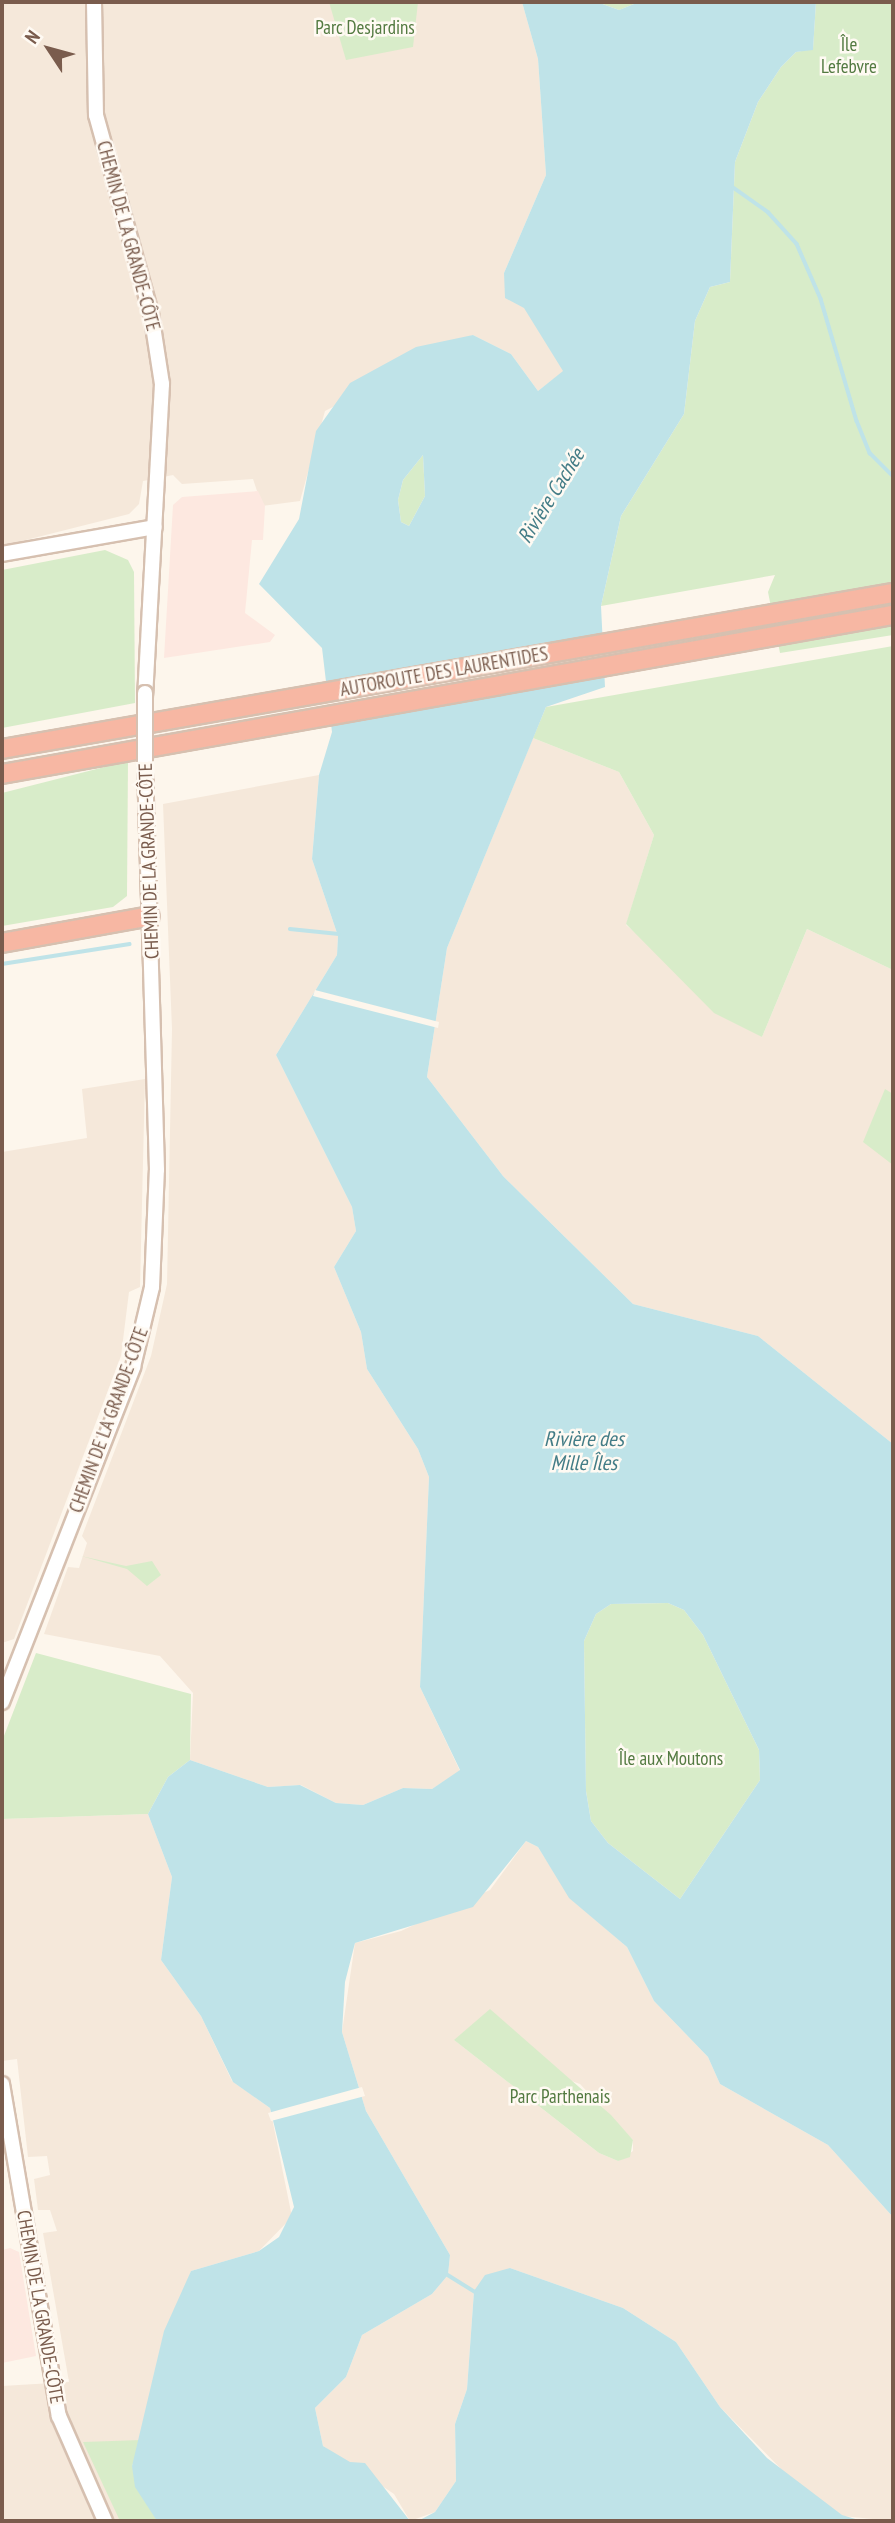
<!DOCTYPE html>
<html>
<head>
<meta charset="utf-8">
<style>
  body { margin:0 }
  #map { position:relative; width:895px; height:2523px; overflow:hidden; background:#fdf6ec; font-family:"PT Sans Narrow",sans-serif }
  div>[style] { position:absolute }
  .residential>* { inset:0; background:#f5e8da }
  .commercial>* { inset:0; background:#fde8e0 }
  .green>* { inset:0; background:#d8ecc9 }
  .water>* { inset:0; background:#bfe3e8 }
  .pier>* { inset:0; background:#fdf6ec }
  .stream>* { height:3.5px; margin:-1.75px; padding:0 1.75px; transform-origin:1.75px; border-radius:1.75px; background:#bfe3e8 }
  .roads { filter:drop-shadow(2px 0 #d6c0b0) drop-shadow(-2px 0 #d6c0b0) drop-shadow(0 2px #d6c0b0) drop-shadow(0 -2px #d6c0b0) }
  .secondary>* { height:14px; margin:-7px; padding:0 7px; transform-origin:7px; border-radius:7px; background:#fff }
  .highway>* { height:18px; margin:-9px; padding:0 9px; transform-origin:9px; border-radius:9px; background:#f7b7a3 }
  .bridges { filter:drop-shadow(2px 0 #d6c0b0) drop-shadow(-2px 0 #d6c0b0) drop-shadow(0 2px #d6c0b0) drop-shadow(0 -2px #d6c0b0) }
  .secondary-bridge>* { height:14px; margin:-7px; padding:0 7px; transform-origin:7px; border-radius:7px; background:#fff }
  span { translate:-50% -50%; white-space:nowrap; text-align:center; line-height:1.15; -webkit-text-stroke:5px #fffaf3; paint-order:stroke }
  .park-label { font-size:19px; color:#537a41 }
  .street-label { font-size:19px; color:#7a5c4d }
  .water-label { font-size:21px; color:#437c86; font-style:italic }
  .frame { position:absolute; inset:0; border:4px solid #7a5c4d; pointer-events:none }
  .north { position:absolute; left:14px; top:14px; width:70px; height:70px; -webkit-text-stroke:5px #fffaf3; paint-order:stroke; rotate:306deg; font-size:19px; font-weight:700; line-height:28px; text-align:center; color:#7a5c4d }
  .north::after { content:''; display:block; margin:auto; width:24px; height:32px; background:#7a5c4d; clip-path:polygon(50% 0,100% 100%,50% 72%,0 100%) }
</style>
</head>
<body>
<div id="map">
  <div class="residential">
    <div style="clip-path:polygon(2px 2px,522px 2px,538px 59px,546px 175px,504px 273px,564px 371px,538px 391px,511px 354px,473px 335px,325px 411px,300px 501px,262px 506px,253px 479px,182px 484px,173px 475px,143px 481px,139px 504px,129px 514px,2px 546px)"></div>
    <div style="clip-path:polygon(533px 738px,619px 772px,654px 835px,626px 925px,762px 1037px,807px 929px,893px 970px,893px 1444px,758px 1336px,633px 1304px,503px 1176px,427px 1077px,447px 948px)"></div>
    <div style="clip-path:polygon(319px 775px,312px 859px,338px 936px,337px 955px,276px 1055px,352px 1207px,356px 1231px,334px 1267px,361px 1332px,367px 1369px,418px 1449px,429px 1477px,420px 1687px,460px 1771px,432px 1789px,403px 1788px,363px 1805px,336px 1803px,301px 1785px,268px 1787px,190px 1760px,193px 1693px,160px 1656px,44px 1634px,68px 1567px,79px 1568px,87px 1543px,82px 1536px,151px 1356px,167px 1284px,172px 1029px,163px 804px)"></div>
    <div style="clip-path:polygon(145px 1079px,140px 1287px,129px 1292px,121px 1356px,14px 1639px,2px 1643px,2px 1152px,87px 1138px,82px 1089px)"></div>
    <div style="clip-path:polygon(148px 1814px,172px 1877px,161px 1960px,201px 2016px,232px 2081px,270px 2108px,292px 2217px,259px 2251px,191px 2271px,132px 2466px,157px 2521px,2px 2521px,2px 2386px,69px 2382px,43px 2233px,57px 2231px,50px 2210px,38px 2210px,34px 2179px,50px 2175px,47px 2156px,28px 2157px,17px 2059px,2px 2061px,2px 1819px)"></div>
    <div style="clip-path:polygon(evenodd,526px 1841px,538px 1847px,570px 1898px,627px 1947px,654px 2001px,708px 2057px,720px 2084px,828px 2145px,893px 2217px,893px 2521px,842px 2516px,796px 2484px,720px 2407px,676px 2342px,623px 2308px,510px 2268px,474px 2291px,467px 2389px,455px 2424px,456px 2481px,435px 2512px,410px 2521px,394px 2494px,323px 2446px,315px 2408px,346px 2377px,362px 2335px,432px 2294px,448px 2275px,450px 2255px,366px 2111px,342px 2032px,355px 1943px,401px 1931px,490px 1890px,526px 1841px,454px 2040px,580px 2084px,633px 2140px,633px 2151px,618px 2161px,599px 2153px,454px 2040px)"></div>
  </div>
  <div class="commercial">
    <div style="clip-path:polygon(258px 491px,265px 506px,263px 540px,252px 540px,245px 613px,275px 635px,270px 642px,164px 658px,173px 505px,182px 497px)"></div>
    <div style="clip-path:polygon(10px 2248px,19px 2252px,36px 2356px,2px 2363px,2px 2250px)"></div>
  </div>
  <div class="green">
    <div style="clip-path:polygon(329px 2px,418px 2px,413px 47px,346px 60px)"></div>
    <div style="clip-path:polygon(597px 2px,639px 2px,619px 10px)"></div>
    <div style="clip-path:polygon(816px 2px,893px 2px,893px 635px,780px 653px,768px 592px,775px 575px,601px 606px,621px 516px,684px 414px,695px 321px,710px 287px,730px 282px,735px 162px,758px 102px,781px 67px,796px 52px,813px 49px)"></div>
    <div style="clip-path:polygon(423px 455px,425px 496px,409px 526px,401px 522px,398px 500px,403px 480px)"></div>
    <div style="clip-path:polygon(105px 550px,128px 560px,134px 572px,135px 703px,2px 728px,2px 570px)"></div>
    <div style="clip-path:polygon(893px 646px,893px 970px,807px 929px,762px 1037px,714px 1013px,626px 924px,654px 835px,619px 772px,533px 738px,546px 707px)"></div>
    <div style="clip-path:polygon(128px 761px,127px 896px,113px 907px,2px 926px,2px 793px)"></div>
    <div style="clip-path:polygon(885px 1089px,893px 1094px,893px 1165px,863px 1142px)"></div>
    <div style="clip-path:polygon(81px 1556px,126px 1566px,152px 1561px,161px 1575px,147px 1586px,127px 1569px)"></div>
    <div style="clip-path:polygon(668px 1603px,684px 1610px,703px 1635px,759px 1750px,760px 1780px,680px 1899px,608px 1843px,591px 1821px,586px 1791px,584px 1641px,596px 1614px,611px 1604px)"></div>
    <div style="clip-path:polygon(36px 1653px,191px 1694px,190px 1760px,168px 1777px,148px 1814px,2px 1819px,2px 1741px)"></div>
    <div style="clip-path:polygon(490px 2009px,611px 2115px,633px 2140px,630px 2157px,618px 2161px,599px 2153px,454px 2040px)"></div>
    <div style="clip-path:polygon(141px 2440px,132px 2466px,157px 2521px,120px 2521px,83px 2442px)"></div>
  </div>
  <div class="water">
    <div style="clip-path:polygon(evenodd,522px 2px,597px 2px,619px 10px,639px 2px,816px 2px,813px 50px,796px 52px,781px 67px,758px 102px,735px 162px,730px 282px,710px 287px,695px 321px,684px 414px,621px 516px,601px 606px,605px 687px,546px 707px,447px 948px,427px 1077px,503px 1176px,633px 1304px,758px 1336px,893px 1444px,893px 2217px,828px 2145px,720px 2084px,708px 2057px,654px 2001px,627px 1947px,569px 1898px,538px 1847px,526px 1841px,473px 1907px,355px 1943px,345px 1982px,342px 2032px,366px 2111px,450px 2255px,448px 2275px,432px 2294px,362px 2335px,346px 2377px,315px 2408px,323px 2446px,350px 2462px,365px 2463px,410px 2521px,157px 2521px,135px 2487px,132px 2466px,164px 2331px,191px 2271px,259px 2251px,279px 2237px,294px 2207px,270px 2108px,233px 2082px,201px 2016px,161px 1960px,172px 1877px,148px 1814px,168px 1777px,190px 1760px,268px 1787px,300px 1785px,336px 1803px,363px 1805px,403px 1788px,432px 1789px,460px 1770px,420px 1687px,429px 1477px,418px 1449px,367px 1369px,361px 1332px,334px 1267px,356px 1231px,352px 1207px,276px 1055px,337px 955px,338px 936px,312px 859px,319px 775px,332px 732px,322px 648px,259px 584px,299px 519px,316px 431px,350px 383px,416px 347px,473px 335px,511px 354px,538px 391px,563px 371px,524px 308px,505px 298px,504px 273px,546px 175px,538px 59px,522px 2px,423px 455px,425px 496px,409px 526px,401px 522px,398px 500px,403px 480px,423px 455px,522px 2px,668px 1603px,684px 1610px,703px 1635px,759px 1750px,760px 1780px,680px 1899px,608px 1843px,591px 1821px,586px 1791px,584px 1641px,596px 1614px,611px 1604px,668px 1603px)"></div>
    <div style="clip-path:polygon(510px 2268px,623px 2308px,676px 2342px,720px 2407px,767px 2458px,842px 2515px,862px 2521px,418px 2521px,435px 2512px,456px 2481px,455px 2424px,467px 2389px,474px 2291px,485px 2275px)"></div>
  </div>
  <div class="pier">
    <div style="clip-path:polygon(605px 633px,608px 676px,328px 725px,323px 682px)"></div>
    <div style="clip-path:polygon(315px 990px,439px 1022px,438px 1028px,313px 996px)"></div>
    <div style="clip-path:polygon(362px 2087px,365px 2096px,271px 2121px,268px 2113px)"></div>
  </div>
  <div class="stream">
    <div style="left:734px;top:188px;width:42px;rotate:35.2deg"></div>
    <div style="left:768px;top:212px;width:43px;rotate:47.8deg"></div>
    <div style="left:797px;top:244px;width:60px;rotate:66.4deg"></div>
    <div style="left:821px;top:299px;width:127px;rotate:73.6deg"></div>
    <div style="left:857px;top:421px;width:35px;rotate:68deg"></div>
    <div style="left:870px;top:453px;width:33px;rotate:45deg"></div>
    <div style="left:290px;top:929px;width:49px;rotate:5.8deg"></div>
    <div style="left:2px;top:964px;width:129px;rotate:-8.9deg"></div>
    <div style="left:448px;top:2275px;width:31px;rotate:32deg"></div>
  </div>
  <div class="roads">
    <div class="secondary">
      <div style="left:94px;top:2px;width:113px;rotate:89deg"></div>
      <div style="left:96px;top:115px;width:205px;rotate:74.5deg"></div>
      <div style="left:151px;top:313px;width:72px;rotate:81.2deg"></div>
      <div style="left:162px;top:384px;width:309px;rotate:93.1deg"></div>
      <div style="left:2px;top:554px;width:155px;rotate:-10deg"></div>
      <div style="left:2px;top:1702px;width:360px;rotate:-68.6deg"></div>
      <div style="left:133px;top:1367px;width:82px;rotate:-76.6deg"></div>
      <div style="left:152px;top:1287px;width:117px;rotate:-87.6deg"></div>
      <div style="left:157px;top:1170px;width:394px;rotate:-91.7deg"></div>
      <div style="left:2px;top:2084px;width:337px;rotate:80.3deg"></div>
      <div style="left:59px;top:2416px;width:115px;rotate:66.3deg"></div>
    </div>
    <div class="highway">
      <div style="left:2px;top:749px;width:905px;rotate:-9.93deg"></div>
      <div style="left:2px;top:774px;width:905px;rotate:-10.12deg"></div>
      <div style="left:2px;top:943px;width:150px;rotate:-10.3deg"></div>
    </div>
  </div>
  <div class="bridges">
    <div class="secondary-bridge">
      <div style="left:145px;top:776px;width:83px;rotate:-90deg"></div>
    </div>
  </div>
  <div class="park-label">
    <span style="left:365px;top:28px">Parc Desjardins</span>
    <span style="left:849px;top:56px">Île<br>Lefebvre</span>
    <span style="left:671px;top:1759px">Île aux Moutons</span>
    <span style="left:560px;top:2097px">Parc Parthenais</span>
  </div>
  <div class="street-label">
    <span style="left:128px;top:236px;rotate:75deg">CHEMIN DE LA GRANDE-CÔTE</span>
    <span style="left:444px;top:672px;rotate:-10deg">AUTOROUTE DES LAURENTIDES</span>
    <span style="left:149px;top:861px;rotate:-92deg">CHEMIN DE LA GRANDE-CÔTE</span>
    <span style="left:109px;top:1420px;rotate:-70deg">CHEMIN DE LA GRANDE-CÔTE</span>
    <span style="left:40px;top:2307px;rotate:80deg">CHEMIN DE LA GRANDE-CÔTE</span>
  </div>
  <div class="water-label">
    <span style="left:551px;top:496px;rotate:-58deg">Rivière Cachée</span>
    <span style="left:584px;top:1451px">Rivière des<br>Mille Îles</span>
  </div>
  <div class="frame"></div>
  <div class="north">N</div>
</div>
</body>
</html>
